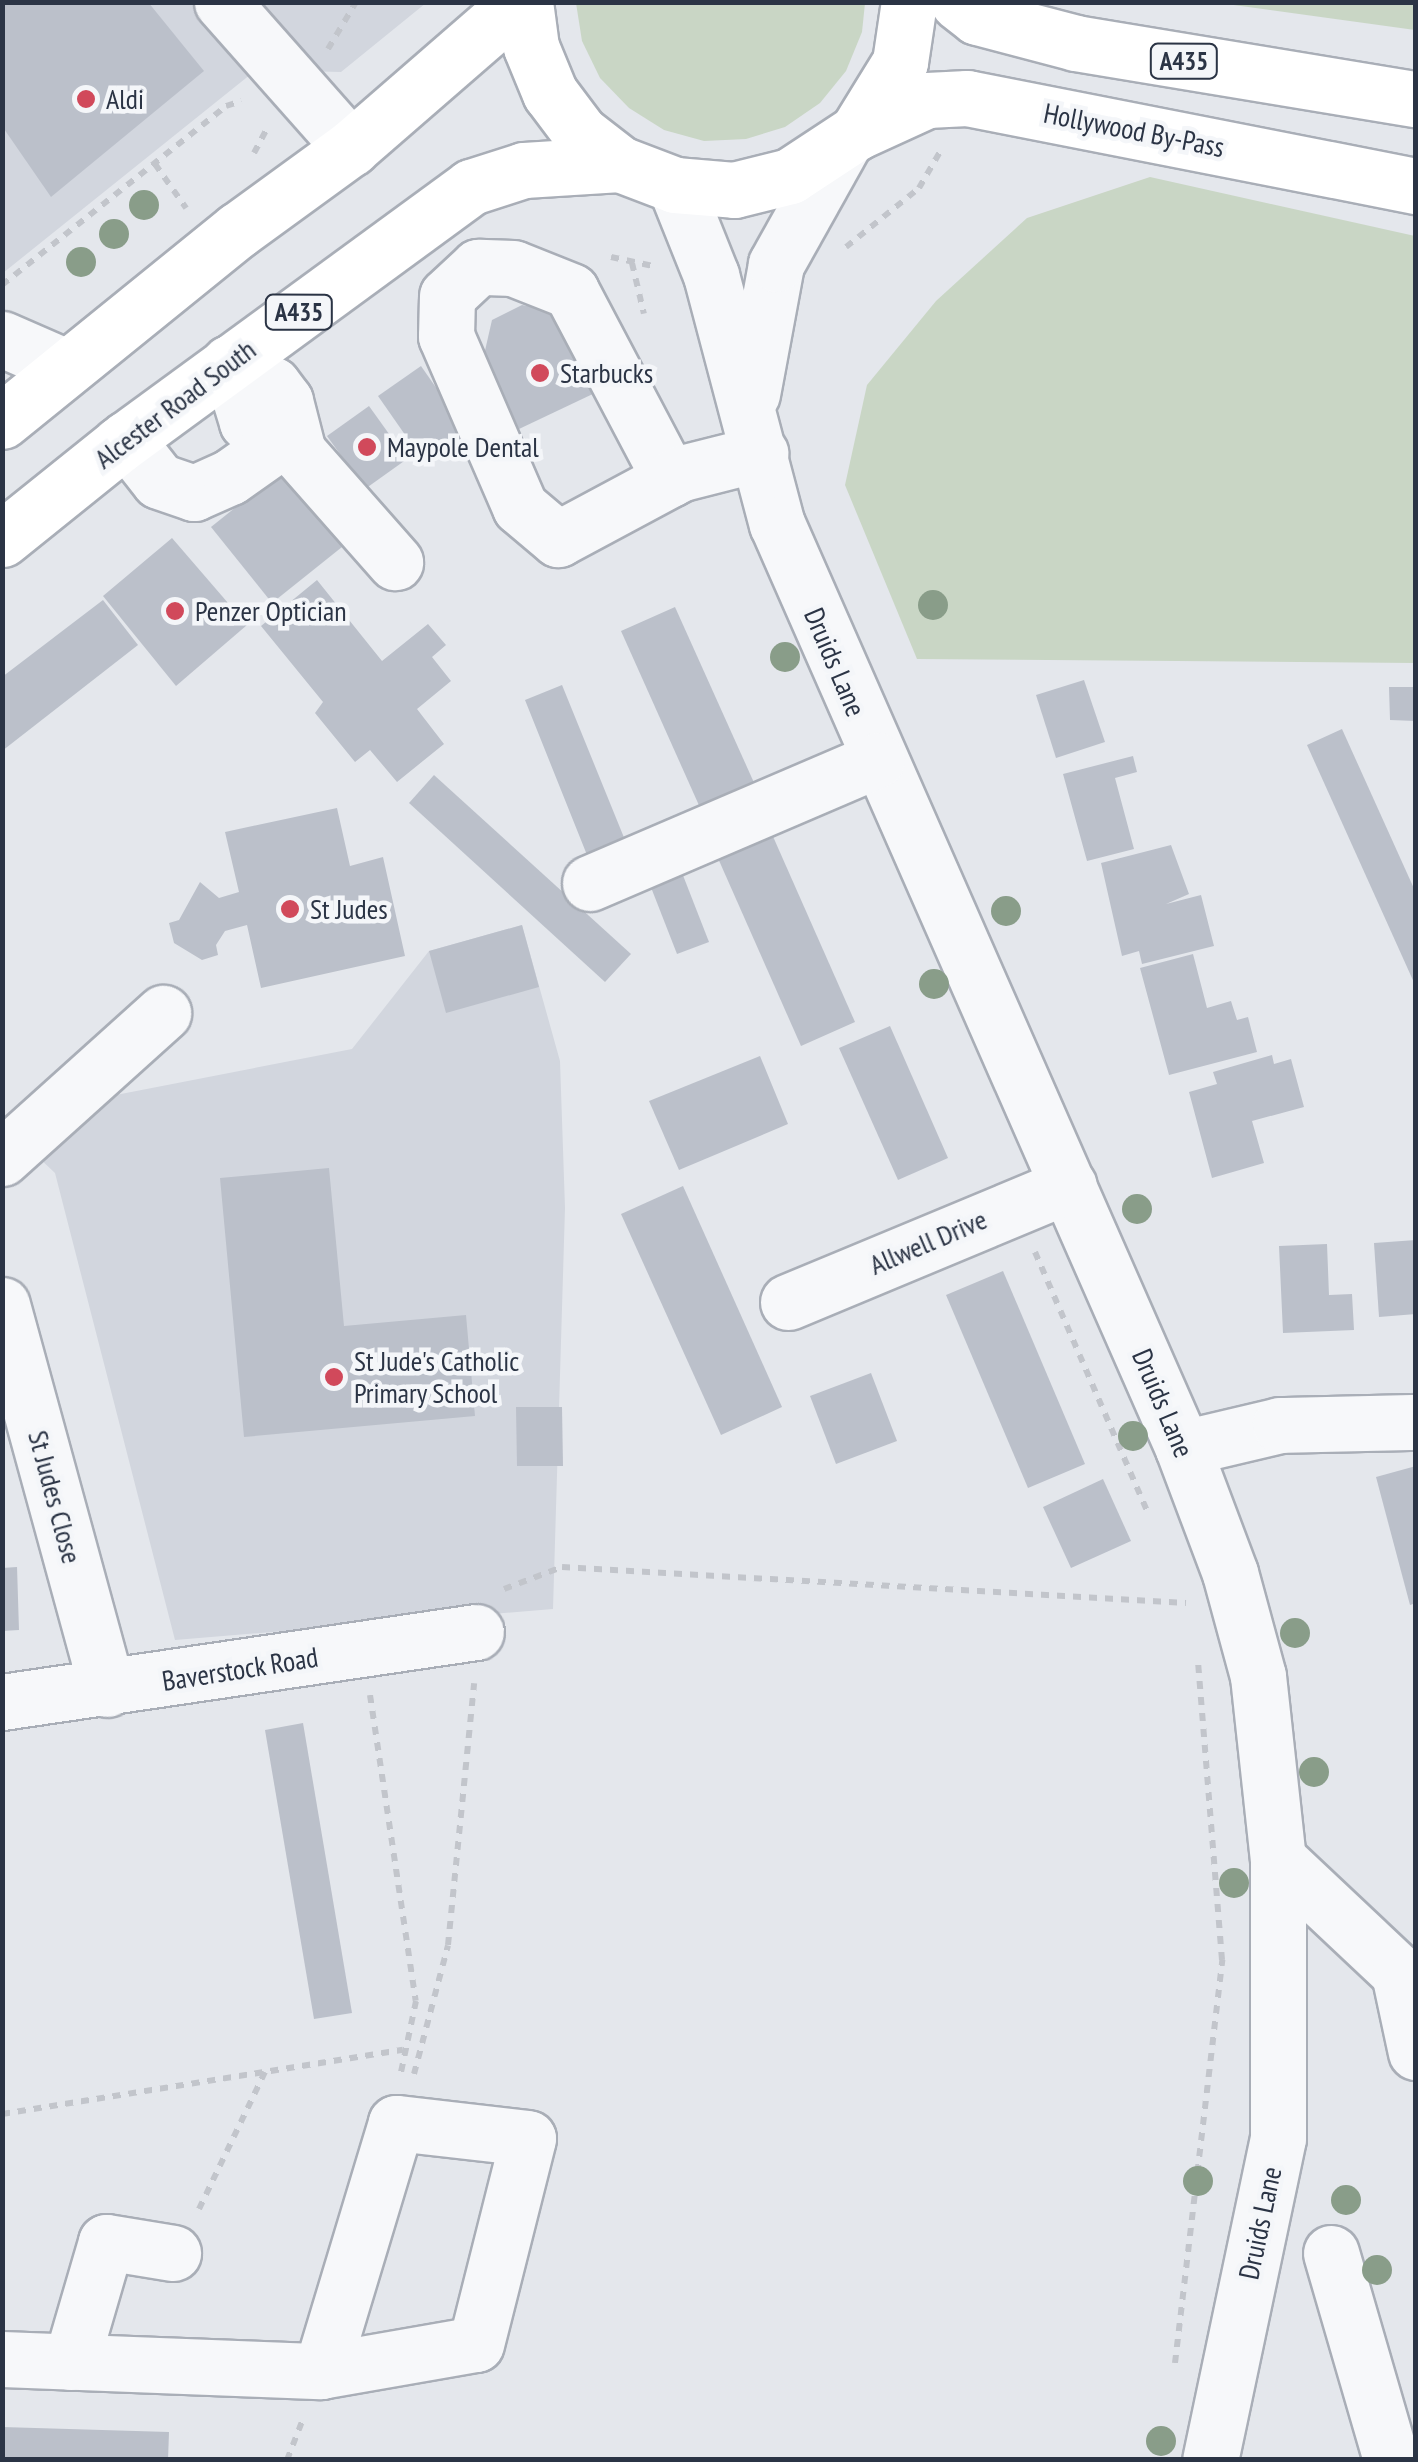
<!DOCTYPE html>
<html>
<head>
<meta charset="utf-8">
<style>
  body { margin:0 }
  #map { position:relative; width:1418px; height:2462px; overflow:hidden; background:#e4e7ec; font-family:"PT Sans Narrow",sans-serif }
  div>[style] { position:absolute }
  .built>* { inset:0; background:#d2d6de }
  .green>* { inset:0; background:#c9d6c5 }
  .building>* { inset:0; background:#bbc0ca }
  .path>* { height:6px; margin-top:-3px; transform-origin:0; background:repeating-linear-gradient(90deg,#c2c5cb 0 8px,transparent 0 16px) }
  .roads { filter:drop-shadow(2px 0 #a9aeb7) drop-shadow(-2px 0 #a9aeb7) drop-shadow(0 2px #a9aeb7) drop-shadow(0 -2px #a9aeb7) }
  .minor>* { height:55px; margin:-27.5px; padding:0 27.5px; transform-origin:27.5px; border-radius:27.5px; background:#f7f8fa }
  .highway>* { height:55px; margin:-27.5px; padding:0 27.5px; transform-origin:27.5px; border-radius:27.5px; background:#fff }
  .trees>* { width:30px; height:30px; margin:-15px; border-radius:50%; background:#899d89 }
  .dots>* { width:28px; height:28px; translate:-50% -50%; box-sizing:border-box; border:5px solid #f4f6f9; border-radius:50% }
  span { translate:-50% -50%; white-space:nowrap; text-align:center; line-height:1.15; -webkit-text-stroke:9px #f4f6f9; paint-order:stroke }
  .shield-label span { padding:2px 8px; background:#f4f6f9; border:2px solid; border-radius:8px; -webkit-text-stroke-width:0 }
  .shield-label { font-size:25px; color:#2b3445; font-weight:700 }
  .poi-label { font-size:28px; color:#2b3445 }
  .left { translate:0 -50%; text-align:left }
  .street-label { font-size:28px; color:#2b3445 }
  .frame { position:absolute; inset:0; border:5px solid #2b3445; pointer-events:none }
</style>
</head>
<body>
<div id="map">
  <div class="built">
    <div style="clip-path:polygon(3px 3px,426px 3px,341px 72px,256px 70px,3px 273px)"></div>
    <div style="clip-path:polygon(522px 925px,560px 1061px,565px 1208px,553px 1609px,175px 1640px,55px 1173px,3px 1124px,90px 1100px,352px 1049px,429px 951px)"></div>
  </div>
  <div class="green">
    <div style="clip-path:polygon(576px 3px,576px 2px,865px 3px,862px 32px,846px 71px,820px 103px,785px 127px,746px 139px,704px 141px,664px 130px,629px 108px,600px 78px,582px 41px)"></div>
    <div style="clip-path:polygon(1219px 3px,1415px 3px,1415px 30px)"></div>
    <div style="clip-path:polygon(1150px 177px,1415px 236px,1415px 663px,917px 659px,845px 485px,867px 385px,936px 301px,1027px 218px)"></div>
  </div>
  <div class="building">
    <div style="clip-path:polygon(2px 2px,148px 2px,204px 71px,51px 197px,2px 126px)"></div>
    <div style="clip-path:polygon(522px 305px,559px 312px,597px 392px,519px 429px,484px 355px,492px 320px)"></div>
    <div style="clip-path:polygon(421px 366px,467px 432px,424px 462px,378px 396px)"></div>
    <div style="clip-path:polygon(369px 406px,407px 459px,365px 489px,327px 436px)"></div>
    <div style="clip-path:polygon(291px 463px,352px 539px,272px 603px,211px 527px)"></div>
    <div style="clip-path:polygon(172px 538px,247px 625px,176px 686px,103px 596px)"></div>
    <div style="clip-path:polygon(317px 580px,382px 661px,428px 624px,446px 645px,432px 657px,451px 681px,417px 709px,444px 744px,397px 782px,370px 750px,355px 762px,315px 713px,323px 702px,261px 626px)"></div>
    <div style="clip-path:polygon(103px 600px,138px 645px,2px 751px,2px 677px)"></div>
    <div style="clip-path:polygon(675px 607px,760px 796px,706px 821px,621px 631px)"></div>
    <div style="clip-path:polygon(1084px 680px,1105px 742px,1056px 758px,1036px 695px)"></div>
    <div style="clip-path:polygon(562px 685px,627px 845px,589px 860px,525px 700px)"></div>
    <div style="clip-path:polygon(1389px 687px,1416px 687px,1416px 721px,1390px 720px)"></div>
    <div style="clip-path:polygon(1342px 729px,1416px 893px,1416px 987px,1307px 745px)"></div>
    <div style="clip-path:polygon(1133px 756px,1137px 772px,1115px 778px,1134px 849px,1087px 861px,1063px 774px)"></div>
    <div style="clip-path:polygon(434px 775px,631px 954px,605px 982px,409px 803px)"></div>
    <div style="clip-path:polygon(337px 808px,350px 866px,383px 857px,405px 956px,261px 988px,247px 925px,225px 931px,216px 945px,218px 955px,202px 960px,174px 943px,169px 923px,179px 920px,200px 882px,219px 898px,239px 892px,225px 832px)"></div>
    <div style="clip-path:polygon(771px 832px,855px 1022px,801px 1046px,717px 856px)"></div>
    <div style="clip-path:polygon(1171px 845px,1189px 894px,1166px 904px,1201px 895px,1214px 946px,1142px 964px,1139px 951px,1122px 956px,1101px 863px)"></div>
    <div style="clip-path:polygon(677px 860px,709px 942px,677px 954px,645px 872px)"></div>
    <div style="clip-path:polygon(522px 925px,539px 987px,446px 1013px,429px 951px)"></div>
    <div style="clip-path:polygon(1193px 954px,1207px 1008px,1231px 1001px,1237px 1020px,1248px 1017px,1257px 1052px,1169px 1075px,1140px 968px)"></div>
    <div style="clip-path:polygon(890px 1026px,948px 1158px,898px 1180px,839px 1048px)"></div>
    <div style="clip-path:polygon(1272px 1055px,1274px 1064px,1291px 1059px,1304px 1107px,1252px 1121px,1264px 1163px,1212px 1178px,1189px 1092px,1217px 1084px,1213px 1072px)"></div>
    <div style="clip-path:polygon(760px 1056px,788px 1124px,679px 1170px,649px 1101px)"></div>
    <div style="clip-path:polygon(329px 1168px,344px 1326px,466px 1315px,475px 1416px,244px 1437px,220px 1178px)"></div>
    <div style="clip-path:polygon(683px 1186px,782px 1407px,721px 1435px,621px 1214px)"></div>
    <div style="clip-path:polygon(1416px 1240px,1416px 1314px,1379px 1317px,1374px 1243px)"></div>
    <div style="clip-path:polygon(1327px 1244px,1329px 1295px,1352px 1294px,1354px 1330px,1283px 1333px,1279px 1246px)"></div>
    <div style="clip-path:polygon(1003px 1271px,1085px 1464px,1028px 1488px,946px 1295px)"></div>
    <div style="clip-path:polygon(871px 1373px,897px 1441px,836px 1464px,810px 1396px)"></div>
    <div style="clip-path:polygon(516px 1407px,562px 1407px,563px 1466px,517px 1466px)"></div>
    <div style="clip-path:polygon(1416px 1466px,1416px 1603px,1410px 1605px,1376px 1477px)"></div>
    <div style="clip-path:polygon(1103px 1479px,1131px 1541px,1071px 1568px,1043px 1507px)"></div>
    <div style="clip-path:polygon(17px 1567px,19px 1630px,2px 1631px,2px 1568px)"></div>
    <div style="clip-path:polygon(303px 1723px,352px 2013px,314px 2019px,265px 1730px)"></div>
    <div style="clip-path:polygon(2px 2427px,169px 2432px,168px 2460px,2px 2460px)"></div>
  </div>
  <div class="path">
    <div style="left:328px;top:49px;width:55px;rotate:-59.2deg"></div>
    <div style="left:254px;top:153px;width:27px;rotate:-62deg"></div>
    <div style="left:155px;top:164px;width:54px;rotate:54.8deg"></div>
    <div style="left:846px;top:247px;width:94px;rotate:-38.9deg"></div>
    <div style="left:919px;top:188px;width:44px;rotate:-59.9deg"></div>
    <div style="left:611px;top:257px;width:43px;rotate:12.1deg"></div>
    <div style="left:632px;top:263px;width:52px;rotate:76.8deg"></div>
    <div style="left:2px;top:285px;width:287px;rotate:-38.6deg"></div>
    <div style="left:226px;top:106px;width:16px;rotate:-18deg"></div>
    <div style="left:1035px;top:1252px;width:287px;rotate:66.6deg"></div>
    <div style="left:504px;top:1589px;width:62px;rotate:-20.8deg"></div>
    <div style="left:562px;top:1567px;width:625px;rotate:3.3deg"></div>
    <div style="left:370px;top:1695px;width:309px;rotate:81.5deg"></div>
    <div style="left:416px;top:2001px;width:73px;rotate:101.9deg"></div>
    <div style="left:414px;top:2074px;width:133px;rotate:-75.2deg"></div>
    <div style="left:448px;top:1945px;width:263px;rotate:-84.3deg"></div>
    <div style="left:2px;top:2114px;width:406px;rotate:-9.1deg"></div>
    <div style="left:199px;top:2209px;width:152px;rotate:-64.3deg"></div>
    <div style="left:1175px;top:2363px;width:406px;rotate:-83.3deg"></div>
    <div style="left:1222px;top:1960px;width:297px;rotate:-94.6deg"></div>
    <div style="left:287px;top:2460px;width:44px;rotate:-68.7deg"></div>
  </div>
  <div class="roads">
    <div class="minor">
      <div style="left:222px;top:2px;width:195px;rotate:48.5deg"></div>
      <div style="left:675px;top:185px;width:97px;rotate:68.2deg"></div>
      <div style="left:711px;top:275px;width:258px;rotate:75.2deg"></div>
      <div style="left:777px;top:524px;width:1009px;rotate:66.28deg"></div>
      <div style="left:1183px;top:1448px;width:134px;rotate:69.4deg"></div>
      <div style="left:1230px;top:1573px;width:107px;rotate:74.8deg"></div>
      <div style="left:1258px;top:1676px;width:184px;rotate:83.8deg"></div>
      <div style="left:1278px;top:1859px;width:279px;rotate:90deg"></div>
      <div style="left:1278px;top:2138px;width:329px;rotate:101.9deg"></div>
      <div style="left:2px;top:339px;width:70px;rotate:23.6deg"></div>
      <div style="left:229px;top:363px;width:62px;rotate:73deg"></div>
      <div style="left:247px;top:422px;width:59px;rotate:30.5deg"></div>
      <div style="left:298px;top:452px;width:147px;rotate:48.6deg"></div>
      <div style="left:229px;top:363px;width:49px;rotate:26.6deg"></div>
      <div style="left:273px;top:385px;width:20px;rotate:53deg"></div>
      <div style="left:285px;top:401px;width:53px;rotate:75.7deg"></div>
      <div style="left:752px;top:394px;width:132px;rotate:-79.5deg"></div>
      <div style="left:776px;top:264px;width:135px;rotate:-60.8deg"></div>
      <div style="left:126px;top:439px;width:53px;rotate:51.8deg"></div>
      <div style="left:159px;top:481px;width:37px;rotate:19deg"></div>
      <div style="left:194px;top:493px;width:39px;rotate:-24deg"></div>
      <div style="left:230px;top:477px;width:62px;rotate:-35.2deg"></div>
      <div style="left:670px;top:479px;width:212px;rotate:-117.8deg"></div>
      <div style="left:571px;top:291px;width:62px;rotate:-158.4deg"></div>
      <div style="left:513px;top:268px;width:35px;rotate:-178deg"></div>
      <div style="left:478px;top:267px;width:42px;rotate:136.9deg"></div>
      <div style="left:447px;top:296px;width:40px;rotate:91.4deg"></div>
      <div style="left:446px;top:336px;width:186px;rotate:66.6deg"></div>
      <div style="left:520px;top:507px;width:50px;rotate:40.1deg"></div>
      <div style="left:558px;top:539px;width:127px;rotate:-28.2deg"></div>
      <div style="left:670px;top:479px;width:13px;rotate:-27deg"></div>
      <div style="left:682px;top:473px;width:81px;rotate:-14.2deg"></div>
      <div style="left:590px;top:883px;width:312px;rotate:-23.2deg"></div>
      <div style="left:2px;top:1158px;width:217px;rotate:-42deg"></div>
      <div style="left:788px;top:1302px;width:304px;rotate:-22.6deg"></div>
      <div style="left:2px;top:1305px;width:398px;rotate:74.7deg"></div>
      <div style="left:1183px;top:1448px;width:100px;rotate:-13.3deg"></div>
      <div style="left:1280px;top:1425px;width:136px;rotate:-1.3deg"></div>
      <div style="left:2px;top:1702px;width:479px;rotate:-8.4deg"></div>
      <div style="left:1278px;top:1859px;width:166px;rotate:43.3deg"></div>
      <div style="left:1399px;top:1973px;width:81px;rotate:77.9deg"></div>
      <div style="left:1331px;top:2253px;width:216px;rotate:73.8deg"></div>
      <div style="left:2px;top:2359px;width:319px;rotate:2.2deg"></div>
      <div style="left:321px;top:2371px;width:157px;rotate:-9.9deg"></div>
      <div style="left:476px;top:2344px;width:212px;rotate:-75.8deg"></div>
      <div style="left:528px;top:2138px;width:133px;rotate:-173.5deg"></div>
      <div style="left:396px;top:2123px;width:259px;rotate:106.8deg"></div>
      <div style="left:71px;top:2362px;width:125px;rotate:-73.7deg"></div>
      <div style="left:106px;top:2242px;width:68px;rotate:9.3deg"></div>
    </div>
    <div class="highway">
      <div style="left:525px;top:2px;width:45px;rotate:82.4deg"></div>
      <div style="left:531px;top:47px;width:50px;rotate:67.6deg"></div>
      <div style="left:550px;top:93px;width:50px;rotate:53.1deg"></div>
      <div style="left:580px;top:133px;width:51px;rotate:37.8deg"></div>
      <div style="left:620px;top:164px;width:59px;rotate:20.9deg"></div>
      <div style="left:675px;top:185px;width:59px;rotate:4.8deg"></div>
      <div style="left:734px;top:190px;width:58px;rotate:-14deg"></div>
      <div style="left:790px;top:176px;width:80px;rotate:-33.3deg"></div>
      <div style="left:857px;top:132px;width:82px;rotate:-58.4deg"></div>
      <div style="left:900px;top:62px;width:61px;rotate:-81.5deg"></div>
      <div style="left:958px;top:2px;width:24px;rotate:38deg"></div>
      <div style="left:977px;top:17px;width:102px;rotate:14.7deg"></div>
      <div style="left:1076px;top:43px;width:345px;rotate:9.4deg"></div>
      <div style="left:857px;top:132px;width:77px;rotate:-24.6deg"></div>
      <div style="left:927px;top:100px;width:40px;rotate:-2.9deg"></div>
      <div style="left:967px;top:98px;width:458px;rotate:11.1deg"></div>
      <div style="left:2px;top:421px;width:304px;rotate:-39deg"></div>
      <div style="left:238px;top:230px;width:140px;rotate:-36deg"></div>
      <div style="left:351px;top:148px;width:223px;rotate:-41deg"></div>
      <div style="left:2px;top:539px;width:151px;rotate:-38.8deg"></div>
      <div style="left:120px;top:444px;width:435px;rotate:-36.2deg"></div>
      <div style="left:471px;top:187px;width:56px;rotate:-17.8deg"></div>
      <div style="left:524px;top:170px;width:96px;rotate:-3.6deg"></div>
    </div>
  </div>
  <div class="trees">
    <div style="left:144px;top:205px"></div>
    <div style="left:114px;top:234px"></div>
    <div style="left:81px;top:262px"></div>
    <div style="left:933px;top:605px"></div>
    <div style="left:785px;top:657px"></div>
    <div style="left:1006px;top:911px"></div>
    <div style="left:934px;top:984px"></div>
    <div style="left:1137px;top:1209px"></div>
    <div style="left:1133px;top:1436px"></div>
    <div style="left:1295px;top:1633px"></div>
    <div style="left:1314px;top:1772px"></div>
    <div style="left:1234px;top:1883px"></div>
    <div style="left:1198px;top:2181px"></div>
    <div style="left:1346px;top:2200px"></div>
    <div style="left:1377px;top:2270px"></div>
    <div style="left:1161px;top:2441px"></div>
  </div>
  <div class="dots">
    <div style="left:86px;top:99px;background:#d1495b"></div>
    <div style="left:540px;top:373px;background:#d1495b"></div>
    <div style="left:367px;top:447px;background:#d1495b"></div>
    <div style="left:175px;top:611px;background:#d1495b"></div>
    <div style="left:290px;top:909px;background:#d1495b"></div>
    <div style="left:334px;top:1377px;background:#d1495b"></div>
  </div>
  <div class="shield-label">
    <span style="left:1184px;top:61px">A435</span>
    <span style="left:299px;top:312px">A435</span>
  </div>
  <div class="poi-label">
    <span class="left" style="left:106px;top:99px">Aldi</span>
    <span class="left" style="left:560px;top:373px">Starbucks</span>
    <span class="left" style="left:387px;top:447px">Maypole Dental</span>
    <span class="left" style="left:195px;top:611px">Penzer Optician</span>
    <span class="left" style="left:310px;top:909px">St Judes</span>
    <span class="left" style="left:354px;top:1377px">St Jude's Catholic<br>Primary School</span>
  </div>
  <div class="street-label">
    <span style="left:1134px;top:130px;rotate:11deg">Hollywood By-Pass</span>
    <span style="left:175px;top:404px;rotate:-37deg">Alcester Road South</span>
    <span style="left:835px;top:662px;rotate:67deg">Druids Lane</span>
    <span style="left:928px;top:1242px;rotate:-23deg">Allwell Drive</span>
    <span style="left:1163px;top:1403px;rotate:67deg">Druids Lane</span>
    <span style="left:55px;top:1497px;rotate:75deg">St Judes Close</span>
    <span style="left:240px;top:1669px;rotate:-9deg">Baverstock Road</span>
    <span style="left:1260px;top:2223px;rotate:-78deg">Druids Lane</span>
  </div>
  <div class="frame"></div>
</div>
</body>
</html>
